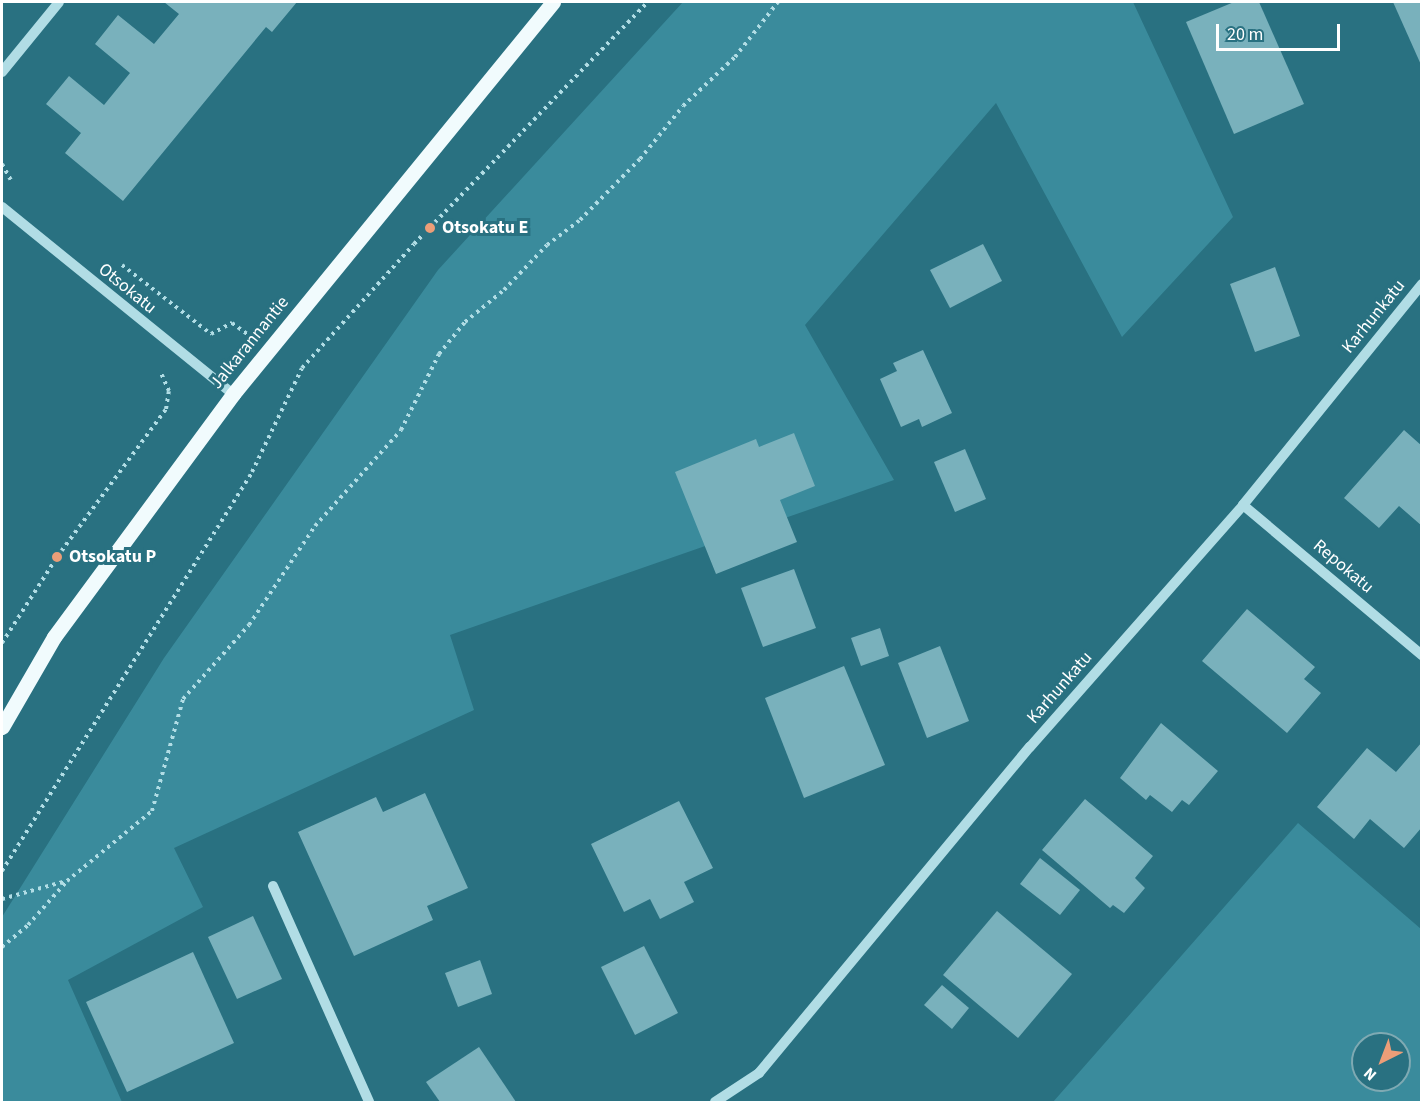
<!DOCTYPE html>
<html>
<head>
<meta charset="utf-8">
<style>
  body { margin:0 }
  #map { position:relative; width:1423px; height:1104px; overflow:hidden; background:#297181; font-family:"Source Sans 3",sans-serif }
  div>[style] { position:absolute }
  .green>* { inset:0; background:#3a8b9c }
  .building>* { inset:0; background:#79b1bc }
  .path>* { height:4px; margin-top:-2px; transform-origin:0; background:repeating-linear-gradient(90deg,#b1dde5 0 3px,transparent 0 7.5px) }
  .minor>* { height:10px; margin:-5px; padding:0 5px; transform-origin:5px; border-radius:5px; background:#b1dde5 }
  .major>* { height:15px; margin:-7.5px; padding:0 7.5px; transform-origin:7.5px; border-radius:7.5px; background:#f1fbfd }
  .dots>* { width:16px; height:16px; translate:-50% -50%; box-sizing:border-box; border:3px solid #297181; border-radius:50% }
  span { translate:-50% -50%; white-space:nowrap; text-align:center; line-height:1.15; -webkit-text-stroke:6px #297181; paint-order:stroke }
  .poi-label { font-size:18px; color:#fff; font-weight:700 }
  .left { translate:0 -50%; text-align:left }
  .street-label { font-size:18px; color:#fff }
  .frame { position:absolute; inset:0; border:3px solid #fff; pointer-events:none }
  .north { position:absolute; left:1351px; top:1032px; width:60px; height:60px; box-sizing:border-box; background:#297181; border:2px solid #7faab3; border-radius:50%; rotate:222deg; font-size:16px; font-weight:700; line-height:24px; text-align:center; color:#fff }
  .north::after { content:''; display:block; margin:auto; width:21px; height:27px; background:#ec9e78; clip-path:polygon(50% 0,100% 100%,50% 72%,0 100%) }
  .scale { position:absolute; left:1216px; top:24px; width:124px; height:27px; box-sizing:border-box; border:3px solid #fff; border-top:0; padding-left:8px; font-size:18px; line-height:21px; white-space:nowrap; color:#fff; -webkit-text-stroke:4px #297181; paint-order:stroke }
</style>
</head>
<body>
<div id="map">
  <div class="green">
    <div style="clip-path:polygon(683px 2px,1133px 2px,1233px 217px,1122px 337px,996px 103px,805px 325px,894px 480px,450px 635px,474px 710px,174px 848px,203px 907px,68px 980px,122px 1102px,2px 1102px,2px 917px,164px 658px,438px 270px)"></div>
    <div style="clip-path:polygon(evenodd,1298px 823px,1421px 929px,1421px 1102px,1053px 1102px,1298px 823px,1363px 1044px,1399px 1044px,1399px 1080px,1363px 1080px,1363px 1044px)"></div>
  </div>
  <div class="building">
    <div style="clip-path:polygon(164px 2px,297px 2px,272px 32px,266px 27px,123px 201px,65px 153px,81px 133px,46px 104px,69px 76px,104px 105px,130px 73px,95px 44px,118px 15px,154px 44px,179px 14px)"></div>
    <div style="clip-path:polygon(1234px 2px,1259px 2px,1304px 104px,1234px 134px,1186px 22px)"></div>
    <div style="clip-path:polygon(1393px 2px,1422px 2px,1422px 67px)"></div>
    <div style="clip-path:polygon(983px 244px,1002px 281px,950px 308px,930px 270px)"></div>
    <div style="clip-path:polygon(1275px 267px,1300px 336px,1255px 352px,1230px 284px)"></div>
    <div style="clip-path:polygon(923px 350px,952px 413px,922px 427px,919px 419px,901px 427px,880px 379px,897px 371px,893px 363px)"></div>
    <div style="clip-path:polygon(1404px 430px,1422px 446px,1422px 526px,1399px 506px,1379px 528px,1344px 498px)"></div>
    <div style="clip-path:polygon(794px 433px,815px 486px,780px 500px,797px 542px,716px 574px,675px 472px,756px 439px,759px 447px)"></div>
    <div style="clip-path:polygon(965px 449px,986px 499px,955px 512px,934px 462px)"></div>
    <div style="clip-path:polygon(794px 569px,816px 628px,763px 647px,741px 588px)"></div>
    <div style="clip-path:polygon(1247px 609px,1315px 667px,1304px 679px,1321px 693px,1287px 733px,1202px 661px)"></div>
    <div style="clip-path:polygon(880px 628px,889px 656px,861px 666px,851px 638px)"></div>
    <div style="clip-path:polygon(940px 646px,969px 721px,927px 738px,898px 663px)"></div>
    <div style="clip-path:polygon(844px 666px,885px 765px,804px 798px,765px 698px)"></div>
    <div style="clip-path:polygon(1161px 723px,1218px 771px,1189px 805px,1182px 800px,1172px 812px,1150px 795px,1146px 800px,1120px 778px)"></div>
    <div style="clip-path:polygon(1422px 742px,1422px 827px,1404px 848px,1370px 819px,1354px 839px,1317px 807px,1367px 748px,1396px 772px)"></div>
    <div style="clip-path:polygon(425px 793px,468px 888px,427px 906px,433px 920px,354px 956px,298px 832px,376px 797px,383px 812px)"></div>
    <div style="clip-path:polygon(1085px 799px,1153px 856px,1135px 878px,1145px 888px,1124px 913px,1113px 905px,1110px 908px,1042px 850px)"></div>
    <div style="clip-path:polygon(679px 801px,713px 868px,684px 882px,694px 902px,660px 919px,650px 899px,624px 912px,591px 844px)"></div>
    <div style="clip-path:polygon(1040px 858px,1080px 890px,1060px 915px,1020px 884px)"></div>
    <div style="clip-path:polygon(997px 911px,1072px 974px,1018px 1038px,943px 975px)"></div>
    <div style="clip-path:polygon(253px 916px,282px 979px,237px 999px,208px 937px)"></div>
    <div style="clip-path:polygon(644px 946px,678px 1013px,635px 1035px,601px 967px)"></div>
    <div style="clip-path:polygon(193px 952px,234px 1043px,127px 1092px,86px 1002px)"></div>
    <div style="clip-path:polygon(480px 960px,492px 994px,458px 1007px,445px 973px)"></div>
    <div style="clip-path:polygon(942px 985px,969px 1008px,952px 1029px,924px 1005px)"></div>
    <div style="clip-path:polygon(479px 1047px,516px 1102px,440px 1102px,426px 1082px)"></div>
  </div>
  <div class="path">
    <div style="left:2px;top:164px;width:18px;rotate:61deg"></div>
    <div style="left:122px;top:265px;width:113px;rotate:37.8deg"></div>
    <div style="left:211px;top:334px;width:24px;rotate:-28deg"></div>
    <div style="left:232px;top:323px;width:19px;rotate:36deg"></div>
    <div style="left:2px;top:643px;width:102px;rotate:-57.4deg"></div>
    <div style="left:57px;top:557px;width:184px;rotate:-53.6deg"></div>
    <div style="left:166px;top:409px;width:18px;rotate:-81deg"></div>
    <div style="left:169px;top:391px;width:22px;rotate:-114deg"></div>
    <div style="left:2px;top:871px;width:471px;rotate:-57.9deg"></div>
    <div style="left:252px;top:472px;width:115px;rotate:-64.3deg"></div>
    <div style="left:302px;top:368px;width:167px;rotate:-47.9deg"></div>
    <div style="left:414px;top:244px;width:337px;rotate:-46deg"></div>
    <div style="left:2px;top:899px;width:66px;rotate:-15.7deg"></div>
    <div style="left:2px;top:947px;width:34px;rotate:-40deg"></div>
    <div style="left:28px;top:925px;width:59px;rotate:-48.4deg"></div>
    <div style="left:67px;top:881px;width:110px;rotate:-39.5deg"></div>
    <div style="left:152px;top:811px;width:116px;rotate:-74.5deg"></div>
    <div style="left:183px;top:699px;width:99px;rotate:-48.3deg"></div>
    <div style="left:249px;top:625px;width:119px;rotate:-56.3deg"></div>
    <div style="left:315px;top:526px;width:129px;rotate:-48.1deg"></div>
    <div style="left:401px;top:430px;width:85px;rotate:-63.4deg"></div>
    <div style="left:439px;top:354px;width:41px;rotate:-50.9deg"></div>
    <div style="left:465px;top:322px;width:50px;rotate:-39.4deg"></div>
    <div style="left:504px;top:290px;width:62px;rotate:-46.3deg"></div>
    <div style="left:547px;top:245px;width:41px;rotate:-37.1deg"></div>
    <div style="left:580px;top:220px;width:86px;rotate:-45.5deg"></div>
    <div style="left:640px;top:159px;width:68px;rotate:-50.9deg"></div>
    <div style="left:683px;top:106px;width:71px;rotate:-43.3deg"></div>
    <div style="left:735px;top:57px;width:70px;rotate:-52deg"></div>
  </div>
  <div class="minor">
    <div style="left:2px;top:72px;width:90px;rotate:-50.8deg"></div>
    <div style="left:2px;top:207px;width:297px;rotate:39deg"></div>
    <div style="left:1243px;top:505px;width:234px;rotate:40deg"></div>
    <div style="left:273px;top:886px;width:236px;rotate:66deg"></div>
    <div style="left:715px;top:1102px;width:53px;rotate:-33.4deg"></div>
    <div style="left:759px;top:1073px;width:424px;rotate:-50.3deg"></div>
    <div style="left:1030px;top:747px;width:322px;rotate:-48.6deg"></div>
    <div style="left:1243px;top:505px;width:284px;rotate:-51deg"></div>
  </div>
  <div class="major">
    <div style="left:2px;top:727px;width:104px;rotate:-60deg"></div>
    <div style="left:54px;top:637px;width:302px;rotate:-53.6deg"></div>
    <div style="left:233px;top:394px;width:506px;rotate:-50.77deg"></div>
  </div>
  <div class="dots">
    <div style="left:430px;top:228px;background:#ec9e78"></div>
    <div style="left:57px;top:557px;background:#ec9e78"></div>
  </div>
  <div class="poi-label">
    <span class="left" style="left:442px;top:228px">Otsokatu E</span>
    <span class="left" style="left:69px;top:557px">Otsokatu P</span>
  </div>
  <div class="street-label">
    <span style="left:127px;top:289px;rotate:39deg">Otsokatu</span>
    <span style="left:1374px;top:317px;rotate:-51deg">Karhunkatu</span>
    <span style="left:250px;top:343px;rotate:-51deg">Jalkarannantie</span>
    <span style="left:1343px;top:567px;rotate:40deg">Repokatu</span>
    <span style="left:1060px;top:688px;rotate:-49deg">Karhunkatu</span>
  </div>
  <div class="frame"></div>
  <div class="north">N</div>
  <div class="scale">20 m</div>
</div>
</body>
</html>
